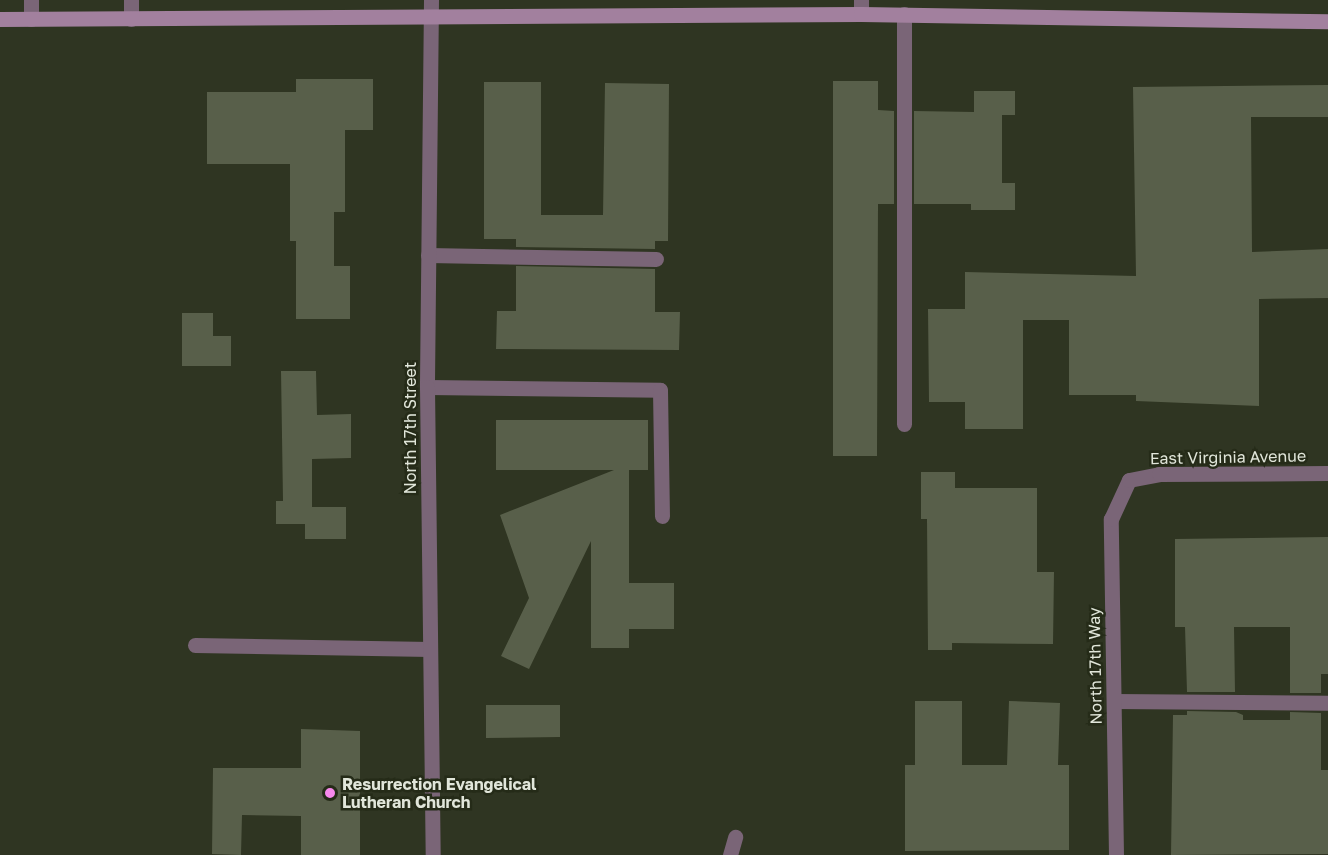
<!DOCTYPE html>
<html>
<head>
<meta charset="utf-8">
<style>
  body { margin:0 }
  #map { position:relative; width:1328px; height:855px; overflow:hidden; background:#2f3522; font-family:"Golos Text",sans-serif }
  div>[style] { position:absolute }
  .building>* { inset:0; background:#585f4a }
  .lane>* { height:15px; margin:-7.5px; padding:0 7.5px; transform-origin:7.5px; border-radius:7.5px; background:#7a6577 }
  .street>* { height:15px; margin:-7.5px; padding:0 7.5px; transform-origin:7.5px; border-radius:7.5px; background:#7a6577 }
  .secondary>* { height:15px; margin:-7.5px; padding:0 7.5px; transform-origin:7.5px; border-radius:7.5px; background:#a2809e }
  .dots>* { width:16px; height:16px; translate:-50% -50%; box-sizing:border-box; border:3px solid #252b18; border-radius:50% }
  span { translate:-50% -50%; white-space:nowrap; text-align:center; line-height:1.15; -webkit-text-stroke:5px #252b18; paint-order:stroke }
  .street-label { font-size:16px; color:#e1e6da }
  .poi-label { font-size:16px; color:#e1e6da; font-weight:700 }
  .left { translate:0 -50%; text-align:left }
</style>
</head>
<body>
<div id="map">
  <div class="building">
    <div style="clip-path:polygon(296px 79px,373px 79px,373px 130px,345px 130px,345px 212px,334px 212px,334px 266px,350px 266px,350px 319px,296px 319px,296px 241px,290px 241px,290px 164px,207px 164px,207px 92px,296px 92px)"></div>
    <div style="clip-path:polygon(833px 81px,878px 81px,878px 110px,894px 111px,894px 204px,878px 204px,877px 456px,833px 456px)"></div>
    <div style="clip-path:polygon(484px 82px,541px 82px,541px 215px,603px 215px,605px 83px,669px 84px,668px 241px,655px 241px,655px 249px,516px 247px,516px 239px,484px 239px)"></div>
    <div style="clip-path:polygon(1328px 85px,1328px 117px,1251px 117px,1252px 252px,1328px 249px,1328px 298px,1259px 299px,1259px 406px,1136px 401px,1136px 395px,1069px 395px,1069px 320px,1023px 320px,1023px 429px,965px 429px,965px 402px,929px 402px,928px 309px,965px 309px,965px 272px,1136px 276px,1133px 87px)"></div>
    <div style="clip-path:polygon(974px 91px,1015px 91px,1015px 115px,1002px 115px,1002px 183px,1015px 183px,1015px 210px,971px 210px,971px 204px,914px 204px,914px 111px,974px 112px)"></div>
    <div style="clip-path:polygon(516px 266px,655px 269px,655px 312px,680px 312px,679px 350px,496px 349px,497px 311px,516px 311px)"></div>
    <div style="clip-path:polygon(182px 313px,213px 313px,213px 336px,231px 336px,231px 366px,182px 366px)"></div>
    <div style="clip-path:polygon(281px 371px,316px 371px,317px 415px,351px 414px,351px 458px,312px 459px,312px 507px,346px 507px,346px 539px,305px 539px,305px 524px,276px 524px,276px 501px,283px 501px)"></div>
    <div style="clip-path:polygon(496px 420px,648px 420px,648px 470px,629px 470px,629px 583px,674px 583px,674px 629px,629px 629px,629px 648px,591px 648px,591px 541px,529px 669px,501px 656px,529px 598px,500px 515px,614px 470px,496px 470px)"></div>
    <div style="clip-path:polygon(921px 472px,955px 472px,955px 488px,1037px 488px,1037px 572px,1054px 572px,1053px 644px,952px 643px,952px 650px,928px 650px,927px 519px,921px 519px)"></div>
    <div style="clip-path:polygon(1328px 537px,1328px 674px,1321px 674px,1321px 693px,1290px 693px,1290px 627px,1234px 627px,1235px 692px,1187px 692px,1185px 627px,1175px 627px,1175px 539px)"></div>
    <div style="clip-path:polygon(915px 701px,962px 701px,962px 765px,1007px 765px,1009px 701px,1060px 703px,1058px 765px,1069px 765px,1069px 850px,905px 851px,905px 765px,915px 765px)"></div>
    <div style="clip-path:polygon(486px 705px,560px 705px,560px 737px,486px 738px)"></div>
    <div style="clip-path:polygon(1187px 711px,1236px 712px,1243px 715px,1243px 720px,1290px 720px,1290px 712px,1321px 713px,1321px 770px,1328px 770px,1328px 854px,1171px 855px,1173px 715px,1187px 715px)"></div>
    <div style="clip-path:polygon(301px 729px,360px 731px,360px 855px,301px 855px,301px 816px,242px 815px,241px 855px,212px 854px,213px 768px,301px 768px)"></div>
  </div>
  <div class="lane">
    <div style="left:31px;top:0;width:19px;rotate:90deg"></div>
    <div style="left:131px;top:0;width:19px;rotate:90deg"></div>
    <div style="left:428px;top:255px;width:228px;rotate:1deg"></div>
    <div style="left:427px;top:387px;width:233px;rotate:0.7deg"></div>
    <div style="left:660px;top:390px;width:126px;rotate:89.1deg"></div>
    <div style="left:904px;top:424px;width:410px;rotate:-90deg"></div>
    <div style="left:195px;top:645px;width:235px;rotate:1deg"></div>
    <div style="left:1114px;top:701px;width:214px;rotate:0.5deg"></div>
    <div style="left:730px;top:855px;width:19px;rotate:-74deg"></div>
  </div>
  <div class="street">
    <div style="left:431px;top:0;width:387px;rotate:90.6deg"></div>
    <div style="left:427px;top:387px;width:468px;rotate:89.3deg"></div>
    <div style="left:861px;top:0;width:14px;rotate:90deg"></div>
    <div style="left:1116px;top:855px;width:336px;rotate:-90.9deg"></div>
    <div style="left:1111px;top:519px;width:43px;rotate:-65.2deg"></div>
    <div style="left:1129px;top:480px;width:31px;rotate:-11deg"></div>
    <div style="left:1159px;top:474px;width:169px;rotate:-0.3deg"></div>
  </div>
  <div class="secondary">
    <div style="left:0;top:19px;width:861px;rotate:-0.33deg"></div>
    <div style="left:861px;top:14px;width:467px;rotate:0.9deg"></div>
  </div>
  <div class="dots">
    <div style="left:330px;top:793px;background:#f788ec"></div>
  </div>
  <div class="street-label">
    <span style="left:410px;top:428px;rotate:-90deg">North 17th Street</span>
    <span style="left:1228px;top:457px;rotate:-1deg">East Virginia Avenue</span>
    <span style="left:1095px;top:666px;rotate:-91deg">North 17th Way</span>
  </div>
  <div class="poi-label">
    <span class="left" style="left:342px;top:793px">Resurrection Evangelical<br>Lutheran Church</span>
  </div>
</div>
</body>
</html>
